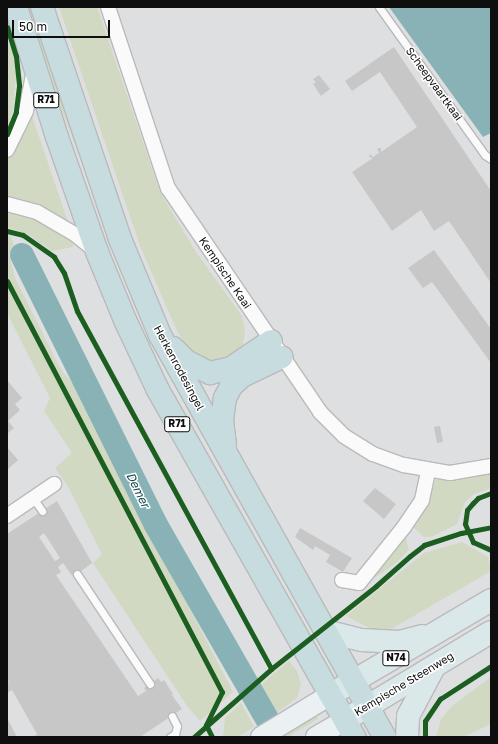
<!DOCTYPE html>
<html>
<head>
<meta charset="utf-8">
<style>
  body { margin:0 }
  #map { position:relative; width:498px; height:744px; overflow:hidden; background:#dedfe0; font-family:"Golos Text",sans-serif }
  div>[style] { position:absolute }
  .green>* { inset:0; background:#d1d9c2 }
  .water>* { inset:0; background:#88b2b5 }
  .river>* { height:24px; margin:-12px; padding:0 12px; transform-origin:12px; border-radius:12px; background:#88b2b5 }
  .building>* { inset:0; background:#c7c7c7 }
  .roads { filter:drop-shadow(1px 0 #bababb) drop-shadow(-1px 0 #bababb) drop-shadow(0 1px #bababb) drop-shadow(0 -1px #bababb) }
  .lane>* { height:7px; margin:-3.5px; padding:0 3.5px; transform-origin:3.5px; border-radius:3.5px; background:#fafafa }
  .street>* { height:14px; margin:-7px; padding:0 7px; transform-origin:7px; border-radius:7px; background:#fafafa }
  .secondary>* { height:20px; margin:-10px; padding:0 10px; transform-origin:10px; border-radius:10px; background:#ebf1f2 }
  .primary>* { height:22px; margin:-11px; padding:0 11px; transform-origin:11px; border-radius:11px; background:#dbe8ea }
  .highway>* { height:22px; margin:-11px; padding:0 11px; transform-origin:11px; border-radius:11px; background:#c7dcdf }
  .cycleway>* { height:5px; margin:-2.5px; padding:0 2.5px; transform-origin:2.5px; border-radius:2.5px; background:#1b5e20 }
  span { translate:-50% -50%; white-space:nowrap; text-align:center; line-height:1.15; -webkit-text-stroke:3px #fff; paint-order:stroke }
  .shield-label span { padding:1px 3px; background:#fff; border:1px solid; border-radius:3px; -webkit-text-stroke-width:0 }
  .shield-label { font-size:10px; color:#0e0e0f; font-weight:700 }
  .street-label { font-size:11px; color:#0e0e0f }
  .water-label { font-size:12px; color:#144b4f; font-style:italic }
  .frame { position:absolute; inset:0; border:8px solid #0e0e0f; pointer-events:none }
  .scale { position:absolute; left:12px; top:20px; width:98px; height:18px; box-sizing:border-box; border:2px solid #0e0e0f; border-top:0; padding-left:5px; font-size:12px; line-height:14px; white-space:nowrap; color:#0e0e0f; -webkit-text-stroke:3px #fff; paint-order:stroke }
</style>
</head>
<body>
<div id="map">
  <div class="green">
    <div style="clip-path:polygon(27px 7px,33px 7px,87px 176px,63px 114px)"></div>
    <div style="clip-path:polygon(59px 7px,97px 7px,160px 192px,196px 252px,242px 316px,245px 331px,243px 345px,235px 357px,211px 364px,193px 355px,177px 331px,140px 246px)"></div>
    <div style="clip-path:polygon(7px 38px,17px 66px,13px 111px,7px 128px)"></div>
    <div style="clip-path:polygon(31px 115px,32px 116px,68px 222px,7px 199px,7px 159px,20px 141px)"></div>
    <div style="clip-path:polygon(7px 211px,25px 215px,51px 227px,72px 240px,73px 247px,52px 251px,29px 235px,7px 227px)"></div>
    <div style="clip-path:polygon(7px 235px,11px 236px,15px 249px,9px 254px,15px 278px,60px 368px,75px 387px,233px 692px,200px 721px,187px 706px,93px 563px,102px 554px,69px 488px,55px 468px,72px 453px,44px 411px,50px 398px,7px 313px)"></div>
    <div style="clip-path:polygon(491px 474px,491px 488px,474px 494px,465px 502px,457px 524px,431px 537px,424px 537px,411px 525px,431px 495px,436px 478px)"></div>
    <div style="clip-path:polygon(405px 534px,409px 550px,395px 564px,368px 582px)"></div>
    <div style="clip-path:polygon(462px 542px,488px 557px,491px 571px,393px 628px,377px 632px,346px 616px,424px 553px)"></div>
    <div style="clip-path:polygon(289px 661px,297px 671px,301px 685px,297px 698px,272px 716px,257px 688px)"></div>
    <div style="clip-path:polygon(491px 677px,491px 724px,463px 737px,436px 737px,441px 719px,452px 706px)"></div>
    <div style="clip-path:polygon(241px 703px,254px 727px,237px 737px,223px 737px,225px 718px)"></div>
    <div style="clip-path:polygon(313px 711px,318px 719px,287px 737px,271px 737px)"></div>
  </div>
  <div class="water">
    <div style="clip-path:polygon(389px 7px,491px 7px,491px 133px,483px 137px)"></div>
  </div>
  <div class="river">
    <div style="left:22px;top:255px;width:301px;rotate:63.6deg"></div>
    <div style="left:156px;top:525px;width:224px;rotate:60.2deg"></div>
  </div>
  <div class="building">
    <div style="clip-path:polygon(394px 47px,491px 191px,491px 283px,449px 221px,434px 231px,421px 210px,392px 231px,352px 172px,373px 158px,369px 157px,370px 154px,373px 157px,380px 152px,377px 151px,378px 148px,381px 148px,381px 152px,417px 127px,380px 72px,352px 91px,345px 81px)"></div>
    <div style="clip-path:polygon(319px 75px,330px 89px,321px 96px,313px 84px,316px 82px,313px 79px)"></div>
    <div style="clip-path:polygon(434px 250px,491px 329px,491px 363px,432px 282px,423px 288px,408px 268px)"></div>
    <div style="clip-path:polygon(7px 380px,22px 398px,15px 404px,20px 410px,8px 421px,14px 428px,7px 434px)"></div>
    <div style="clip-path:polygon(440px 426px,443px 442px,437px 443px,434px 427px)"></div>
    <div style="clip-path:polygon(7px 447px,18px 460px,7px 470px)"></div>
    <div style="clip-path:polygon(375px 488px,396px 504px,384px 519px,363px 501px)"></div>
    <div style="clip-path:polygon(evenodd,57px 501px,92px 563px,73px 577px,63px 563px,58px 567px,61px 572px,56px 575px,138px 696px,146px 691px,144px 688px,158px 678px,161px 682px,164px 680px,173px 694px,169px 697px,172px 695px,182px 709px,140px 737px,34px 737px,37px 734px,12px 690px,7px 693px,7px 681px,10px 683px,7px 679px,7px 534px,57px 501px,44px 533px,60px 558px,55px 561px,39px 537px,44px 533px)"></div>
    <div style="clip-path:polygon(300px 528px,352px 558px,343px 572px,326px 562px,330px 555px,315px 546px,313px 550px,295px 537px)"></div>
    <div style="clip-path:polygon(7px 718px,16px 735px,17px 737px,7px 737px)"></div>
  </div>
  <div class="roads">
    <div class="lane">
      <div style="left:379px;top:7px;width:182px;rotate:54.4deg"></div>
      <div style="left:485px;top:155px;width:7px;rotate:34deg"></div>
      <div style="left:33px;top:498px;width:16px;rotate:55deg"></div>
      <div style="left:77px;top:574px;width:132px;rotate:56.4deg"></div>
      <div style="left:170px;top:737px;width:6px;rotate:-31deg"></div>
      <div style="left:175px;top:734px;width:8px;rotate:-76deg"></div>
      <div style="left:177px;top:726px;width:11px;rotate:-117deg"></div>
    </div>
    <div class="street">
      <div style="left:108px;top:7px;width:191px;rotate:71.7deg"></div>
      <div style="left:168px;top:188px;width:271px;rotate:55.8deg"></div>
      <div style="left:320px;top:412px;width:34px;rotate:45deg"></div>
      <div style="left:344px;top:436px;width:34px;rotate:32deg"></div>
      <div style="left:373px;top:454px;width:33px;rotate:20deg"></div>
      <div style="left:404px;top:465px;width:47px;rotate:9.9deg"></div>
      <div style="left:450px;top:473px;width:42px;rotate:-9.7deg"></div>
      <div style="left:7px;top:150px;width:43px;rotate:-64deg"></div>
      <div style="left:26px;top:111px;width:42px;rotate:-79deg"></div>
      <div style="left:7px;top:204px;width:31px;rotate:15deg"></div>
      <div style="left:37px;top:212px;width:45px;rotate:30.5deg"></div>
      <div style="left:76px;top:235px;width:26px;rotate:39deg"></div>
      <div style="left:7px;top:516px;width:57px;rotate:-34.2deg"></div>
      <div style="left:342px;top:580px;width:17px;rotate:10deg"></div>
      <div style="left:359px;top:583px;width:72px;rotate:-51.2deg"></div>
      <div style="left:404px;top:527px;width:32px;rotate:-56deg"></div>
      <div style="left:422px;top:500px;width:30px;rotate:-78deg"></div>
    </div>
    <div class="secondary">
      <div style="left:261px;top:737px;width:81px;rotate:-31.3deg"></div>
      <div style="left:316px;top:737px;width:34px;rotate:-30deg"></div>
    </div>
    <div class="primary">
      <div style="left:325px;top:631px;width:38px;rotate:14deg"></div>
      <div style="left:362px;top:640px;width:38px;rotate:3deg"></div>
      <div style="left:400px;top:642px;width:23px;rotate:-15deg"></div>
      <div style="left:330px;top:695px;width:187px;rotate:-30.5deg"></div>
      <div style="left:345px;top:720px;width:170px;rotate:-31.1deg"></div>
      <div style="left:407px;top:737px;width:21px;rotate:-87deg"></div>
      <div style="left:408px;top:716px;width:55px;rotate:-62deg"></div>
    </div>
    <div class="highway">
      <div style="left:16px;top:7px;width:136px;rotate:72.5deg"></div>
      <div style="left:57px;top:137px;width:122px;rotate:70.8deg"></div>
      <div style="left:97px;top:252px;width:74px;rotate:67.6deg"></div>
      <div style="left:125px;top:320px;width:77px;rotate:64.8deg"></div>
      <div style="left:158px;top:390px;width:399px;rotate:60.5deg"></div>
      <div style="left:42px;top:7px;width:245px;rotate:71.4deg"></div>
      <div style="left:120px;top:239px;width:104px;rotate:67.4deg"></div>
      <div style="left:160px;top:335px;width:461px;rotate:60.8deg"></div>
      <div style="left:173px;top:348px;width:18px;rotate:45deg"></div>
      <div style="left:186px;top:361px;width:27px;rotate:27deg"></div>
      <div style="left:210px;top:373px;width:22px;rotate:-13deg"></div>
      <div style="left:231px;top:368px;width:48px;rotate:-34deg"></div>
      <div style="left:225px;top:445px;width:24px;rotate:-97deg"></div>
      <div style="left:222px;top:421px;width:23px;rotate:-83deg"></div>
      <div style="left:225px;top:398px;width:13px;rotate:-63deg"></div>
      <div style="left:231px;top:386px;width:15px;rotate:-42deg"></div>
      <div style="left:242px;top:376px;width:44px;rotate:-25.4deg"></div>
    </div>
  </div>
  <div class="cycleway">
    <div style="left:7px;top:27px;width:30px;rotate:73deg"></div>
    <div style="left:16px;top:56px;width:30px;rotate:84deg"></div>
    <div style="left:19px;top:86px;width:26px;rotate:97deg"></div>
    <div style="left:16px;top:112px;width:24px;rotate:112deg"></div>
    <div style="left:7px;top:231px;width:16px;rotate:14deg"></div>
    <div style="left:23px;top:235px;width:38px;rotate:35deg"></div>
    <div style="left:54px;top:257px;width:19px;rotate:58deg"></div>
    <div style="left:64px;top:273px;width:40px;rotate:71.1deg"></div>
    <div style="left:77px;top:311px;width:407px;rotate:61.5deg"></div>
    <div style="left:7px;top:281px;width:464px;rotate:62.4deg"></div>
    <div style="left:222px;top:692px;width:37px;rotate:116deg"></div>
    <div style="left:206px;top:725px;width:13px;rotate:63deg"></div>
    <div style="left:491px;top:493px;width:14px;rotate:159deg"></div>
    <div style="left:478px;top:498px;width:7px;rotate:135deg"></div>
    <div style="left:473px;top:503px;width:9px;rotate:131deg"></div>
    <div style="left:467px;top:510px;width:14px;rotate:98deg"></div>
    <div style="left:465px;top:524px;width:20px;rotate:66deg"></div>
    <div style="left:473px;top:542px;width:20px;rotate:24deg"></div>
    <div style="left:194px;top:737px;width:103px;rotate:-41.4deg"></div>
    <div style="left:271px;top:669px;width:134px;rotate:-38.3deg"></div>
    <div style="left:376px;top:586px;width:45px;rotate:-41.4deg"></div>
    <div style="left:410px;top:556px;width:18px;rotate:-38deg"></div>
    <div style="left:424px;top:545px;width:39px;rotate:-18deg"></div>
    <div style="left:461px;top:533px;width:31px;rotate:-11deg"></div>
    <div style="left:425px;top:737px;width:16px;rotate:-90deg"></div>
    <div style="left:425px;top:721px;width:27px;rotate:-56deg"></div>
    <div style="left:440px;top:699px;width:61px;rotate:-32.9deg"></div>
  </div>
  <div class="shield-label">
    <span style="left:46px;top:100px">R71</span>
    <span style="left:177px;top:424px">R71</span>
    <span style="left:396px;top:658px">N74</span>
  </div>
  <div class="street-label">
    <span style="left:434px;top:84px;rotate:54deg">Scheepvaartkaai</span>
    <span style="left:225px;top:273px;rotate:56deg">Kempische Kaai</span>
    <span style="left:179px;top:368px;rotate:62deg">Herkenrodesingel</span>
    <span style="left:404px;top:684px;rotate:-31deg">Kempische Steenweg</span>
  </div>
  <div class="water-label">
    <span style="left:138px;top:490px;rotate:64deg">Demer</span>
  </div>
  <div class="frame"></div>
  <div class="scale">50 m</div>
</div>
</body>
</html>
